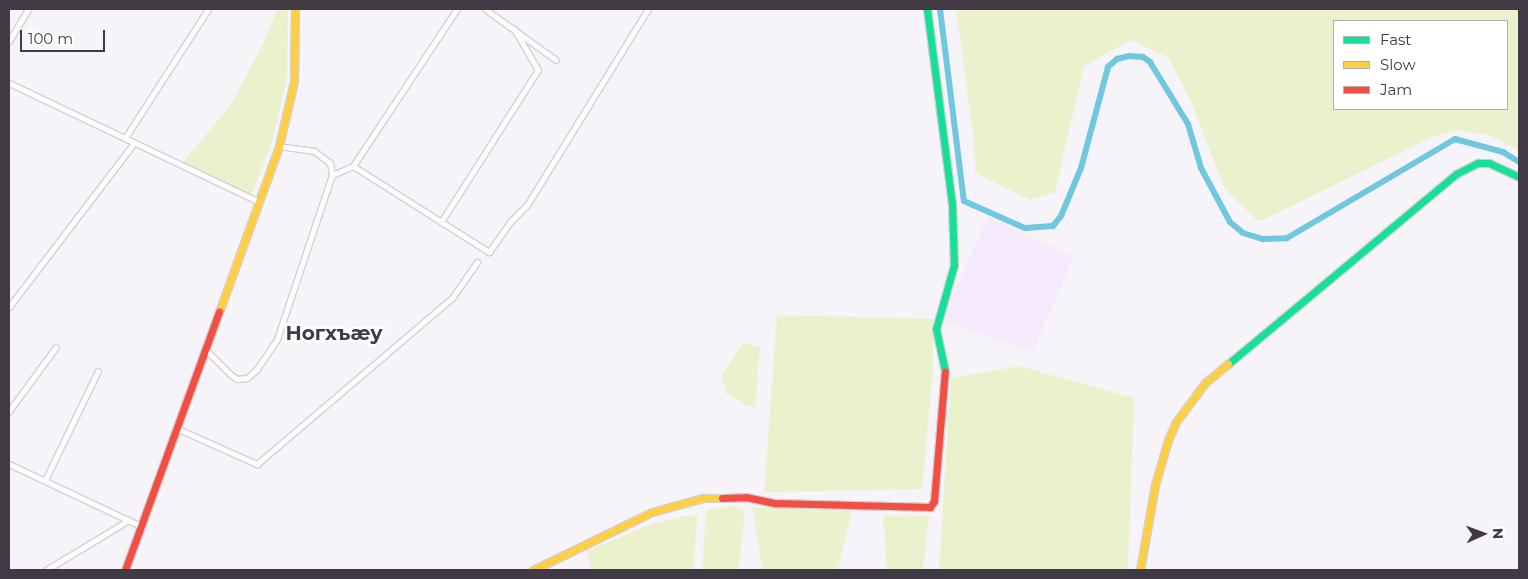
<!DOCTYPE html>
<html>
<head>
<meta charset="utf-8">
<style>
  body { margin:0 }
  #map { position:relative; width:1528px; height:579px; overflow:hidden; background:#f7f4f9; font-family:Montserrat,sans-serif }
  div>[style] { position:absolute }
  .built>* { inset:0; background:#f5eafb }
  .green>* { inset:0; background:#eaf1cd }
  .canal>* { height:6px; margin:-3px; padding:0 3px; transform-origin:3px; border-radius:3px; background:#70c7e0 }
  .roads { filter:drop-shadow(1px 0 #d4d0d7) drop-shadow(-1px 0 #d4d0d7) drop-shadow(0 1px #d4d0d7) drop-shadow(0 -1px #d4d0d7) }
  .street>* { height:5px; margin:-2.5px; padding:0 2.5px; transform-origin:2.5px; border-radius:2.5px; background:#fefdfe }
  .fast>* { height:7px; margin:-3.5px; padding:0 3.5px; transform-origin:3.5px; border-radius:3.5px; background:#16e098 }
  .slow>* { height:7px; margin:-3.5px; padding:0 3.5px; transform-origin:3.5px; border-radius:3.5px; background:#ffcf43 }
  .jam>* { height:7px; margin:-3.5px; padding:0 3.5px; transform-origin:3.5px; border-radius:3.5px; background:#f24e42 }
  span { translate:-50% -50%; white-space:nowrap; text-align:center; line-height:1.15; -webkit-text-stroke:5px #fff; paint-order:stroke }
  .quarter-label { font-size:20px; color:#413a44; font-weight:700 }
  .frame { position:absolute; inset:0; border:10px solid #413a44; pointer-events:none }
  .legend { position:absolute; left:1333px; top:20px; width:175px; height:90px; box-sizing:border-box; background:#fff; border:1px solid #b3b0b4; margin:0; padding:6px 9px; list-style:none; font-size:15px; color:#413a44 }
  .legend li { display:flex; align-items:center; gap:10px; height:25px }
  .legend b { width:25px; border:1px solid #b3b0b4 }
  .north { position:absolute; left:1458px; top:509px; width:50px; height:50px; -webkit-text-stroke:4px #fff; paint-order:stroke; rotate:88deg; font-size:14px; font-weight:700; line-height:20px; text-align:center; color:#413a44 }
  .north::after { content:''; display:block; margin:auto; width:18px; height:22px; background:#413a44; clip-path:polygon(50% 0,100% 100%,50% 72%,0 100%) }
  .scale { position:absolute; left:20px; top:30px; width:85px; height:22px; box-sizing:border-box; border:2px solid #413a44; border-top:0; padding-left:6px; font-size:15px; line-height:18px; white-space:nowrap; color:#413a44; -webkit-text-stroke:4px #fff; paint-order:stroke }
</style>
</head>
<body>
<div id="map">
  <div class="built">
    <div style="clip-path:polygon(988px 217px,1074px 257px,1033px 351px,941px 320px)"></div>
  </div>
  <div class="green">
    <div style="clip-path:polygon(277px 9px,288px 9px,287px 79px,272px 142px,249px 202px,179px 167px,230px 106px,262px 46px)"></div>
    <div style="clip-path:polygon(evenodd,956px 9px,1519px 9px,1519px 150px,1489px 135px,1456px 130px,1430px 138px,1259px 222px,1225px 189px,1192px 104px,1169px 58px,1131px 40px,1084px 66px,1055px 192px,1030px 200px,975px 173px,974px 142px,956px 9px,1334px 21px,1507px 21px,1507px 109px,1334px 109px,1334px 21px)"></div>
    <div style="clip-path:polygon(777px 315px,933px 319px,933px 371px,922px 489px,764px 492px)"></div>
    <div style="clip-path:polygon(743px 343px,760px 347px,755px 407px,745px 405px,724px 392px,726px 387px,721px 381px,723px 373px)"></div>
    <div style="clip-path:polygon(1019px 366px,1134px 398px,1128px 570px,939px 570px,951px 378px)"></div>
    <div style="clip-path:polygon(732px 506px,745px 511px,739px 566px,736px 570px,702px 570px,706px 510px)"></div>
    <div style="clip-path:polygon(752px 507px,852px 511px,838px 570px,759px 570px,762px 566px)"></div>
    <div style="clip-path:polygon(698px 514px,693px 570px,591px 570px,587px 551px,654px 523px)"></div>
    <div style="clip-path:polygon(883px 515px,929px 516px,923px 570px,887px 570px)"></div>
  </div>
  <div class="canal">
    <div style="left:940px;top:9px;width:193px;rotate:82.9deg"></div>
    <div style="left:964px;top:201px;width:67px;rotate:23.9deg"></div>
    <div style="left:1025px;top:228px;width:28px;rotate:-4deg"></div>
    <div style="left:1053px;top:226px;width:13px;rotate:-51deg"></div>
    <div style="left:1061px;top:216px;width:52px;rotate:-67.4deg"></div>
    <div style="left:1081px;top:168px;width:105px;rotate:-75deg"></div>
    <div style="left:1108px;top:67px;width:12px;rotate:-42deg"></div>
    <div style="left:1117px;top:59px;width:12px;rotate:-14deg"></div>
    <div style="left:1129px;top:56px;width:14px;rotate:4deg"></div>
    <div style="left:1143px;top:57px;width:9px;rotate:36deg"></div>
    <div style="left:1150px;top:62px;width:73px;rotate:58.5deg"></div>
    <div style="left:1188px;top:124px;width:46px;rotate:73.5deg"></div>
    <div style="left:1201px;top:168px;width:61px;rotate:61.8deg"></div>
    <div style="left:1230px;top:222px;width:17px;rotate:40deg"></div>
    <div style="left:1243px;top:233px;width:21px;rotate:17deg"></div>
    <div style="left:1263px;top:239px;width:24px;rotate:-2deg"></div>
    <div style="left:1287px;top:238px;width:195px;rotate:-30.5deg"></div>
    <div style="left:1455px;top:139px;width:50px;rotate:15.2deg"></div>
    <div style="left:1503px;top:152px;width:19px;rotate:32deg"></div>
  </div>
  <div class="roads">
    <div class="street">
      <div style="left:485px;top:9px;width:87px;rotate:35.7deg"></div>
      <div style="left:9px;top:41px;width:37px;rotate:-59deg"></div>
      <div style="left:9px;top:83px;width:276px;rotate:25.4deg"></div>
      <div style="left:125px;top:138px;width:153px;rotate:-57.2deg"></div>
      <div style="left:353px;top:166px;width:161px;rotate:32.3deg"></div>
      <div style="left:489px;top:252px;width:35px;rotate:-55deg"></div>
      <div style="left:509px;top:223px;width:25px;rotate:-45deg"></div>
      <div style="left:527px;top:205px;width:230px;rotate:-58.3deg"></div>
      <div style="left:332px;top:175px;width:23px;rotate:-23deg"></div>
      <div style="left:353px;top:166px;width:188px;rotate:-56.5deg"></div>
      <div style="left:441px;top:222px;width:180px;rotate:-57.5deg"></div>
      <div style="left:538px;top:70px;width:48px;rotate:-120.3deg"></div>
      <div style="left:9px;top:307px;width:206px;rotate:-52.7deg"></div>
      <div style="left:206px;top:350px;width:35px;rotate:45deg"></div>
      <div style="left:231px;top:375px;width:7px;rotate:34deg"></div>
      <div style="left:237px;top:379px;width:10px;rotate:-6deg"></div>
      <div style="left:247px;top:378px;width:13px;rotate:-42deg"></div>
      <div style="left:257px;top:369px;width:36px;rotate:-56deg"></div>
      <div style="left:277px;top:339px;width:173px;rotate:-71.5deg"></div>
      <div style="left:332px;top:175px;width:12px;rotate:-99deg"></div>
      <div style="left:330px;top:163px;width:20px;rotate:-143deg"></div>
      <div style="left:314px;top:151px;width:35px;rotate:-172deg"></div>
      <div style="left:9px;top:411px;width:79px;rotate:-53.7deg"></div>
      <div style="left:176px;top:428px;width:89px;rotate:24deg"></div>
      <div style="left:257px;top:464px;width:256px;rotate:-40.4deg"></div>
      <div style="left:452px;top:298px;width:44px;rotate:-55.2deg"></div>
      <div style="left:9px;top:464px;width:146px;rotate:25.2deg"></div>
      <div style="left:45px;top:480px;width:121px;rotate:-64.1deg"></div>
      <div style="left:46px;top:570px;width:97px;rotate:-31.1deg"></div>
    </div>
    <div class="fast">
      <div style="left:927px;top:9px;width:196px;rotate:82.7deg"></div>
      <div style="left:952px;top:203px;width:62px;rotate:88.2deg"></div>
      <div style="left:954px;top:265px;width:66px;rotate:105.7deg"></div>
      <div style="left:936px;top:329px;width:43px;rotate:77.9deg"></div>
      <div style="left:1228px;top:364px;width:297px;rotate:-39.8deg"></div>
      <div style="left:1456px;top:174px;width:25px;rotate:-27deg"></div>
      <div style="left:1478px;top:163px;width:11px"></div>
      <div style="left:1489px;top:163px;width:33px;rotate:25deg"></div>
    </div>
    <div class="slow">
      <div style="left:219px;top:312px;width:177px;rotate:-70.1deg"></div>
      <div style="left:279px;top:146px;width:67px;rotate:-77deg"></div>
      <div style="left:294px;top:81px;width:72px;rotate:-89.2deg"></div>
      <div style="left:533px;top:570px;width:132px;rotate:-26deg"></div>
      <div style="left:652px;top:512px;width:53px;rotate:-15.4deg"></div>
      <div style="left:703px;top:498px;width:19px"></div>
      <div style="left:1140px;top:570px;width:86px;rotate:-80deg"></div>
      <div style="left:1155px;top:485px;width:47px;rotate:-73.9deg"></div>
      <div style="left:1168px;top:440px;width:20px;rotate:-66deg"></div>
      <div style="left:1176px;top:422px;width:49px;rotate:-53.4deg"></div>
      <div style="left:1205px;top:383px;width:30px;rotate:-40deg"></div>
    </div>
    <div class="jam">
      <div style="left:722px;top:498px;width:24px;rotate:-2deg"></div>
      <div style="left:746px;top:497px;width:30px;rotate:12deg"></div>
      <div style="left:775px;top:503px;width:155px;rotate:1.5deg"></div>
      <div style="left:930px;top:507px;width:7px;rotate:-56deg"></div>
      <div style="left:934px;top:501px;width:130px;rotate:-85.2deg"></div>
      <div style="left:125px;top:570px;width:275px;rotate:-70deg"></div>
    </div>
  </div>
  <div class="quarter-label">
    <span style="left:334px;top:333px">Ногхъæу</span>
  </div>
  <div class="frame"></div>
  <ul class="legend">
  <li><b style="height:6px;background:#16e098"></b>Fast</li>
  <li><b style="height:6px;background:#ffcf43"></b>Slow</li>
  <li><b style="height:6px;background:#f24e42"></b>Jam</li>
  </ul>
  <div class="north">N</div>
  <div class="scale">100 m</div>
</div>
</body>
</html>
